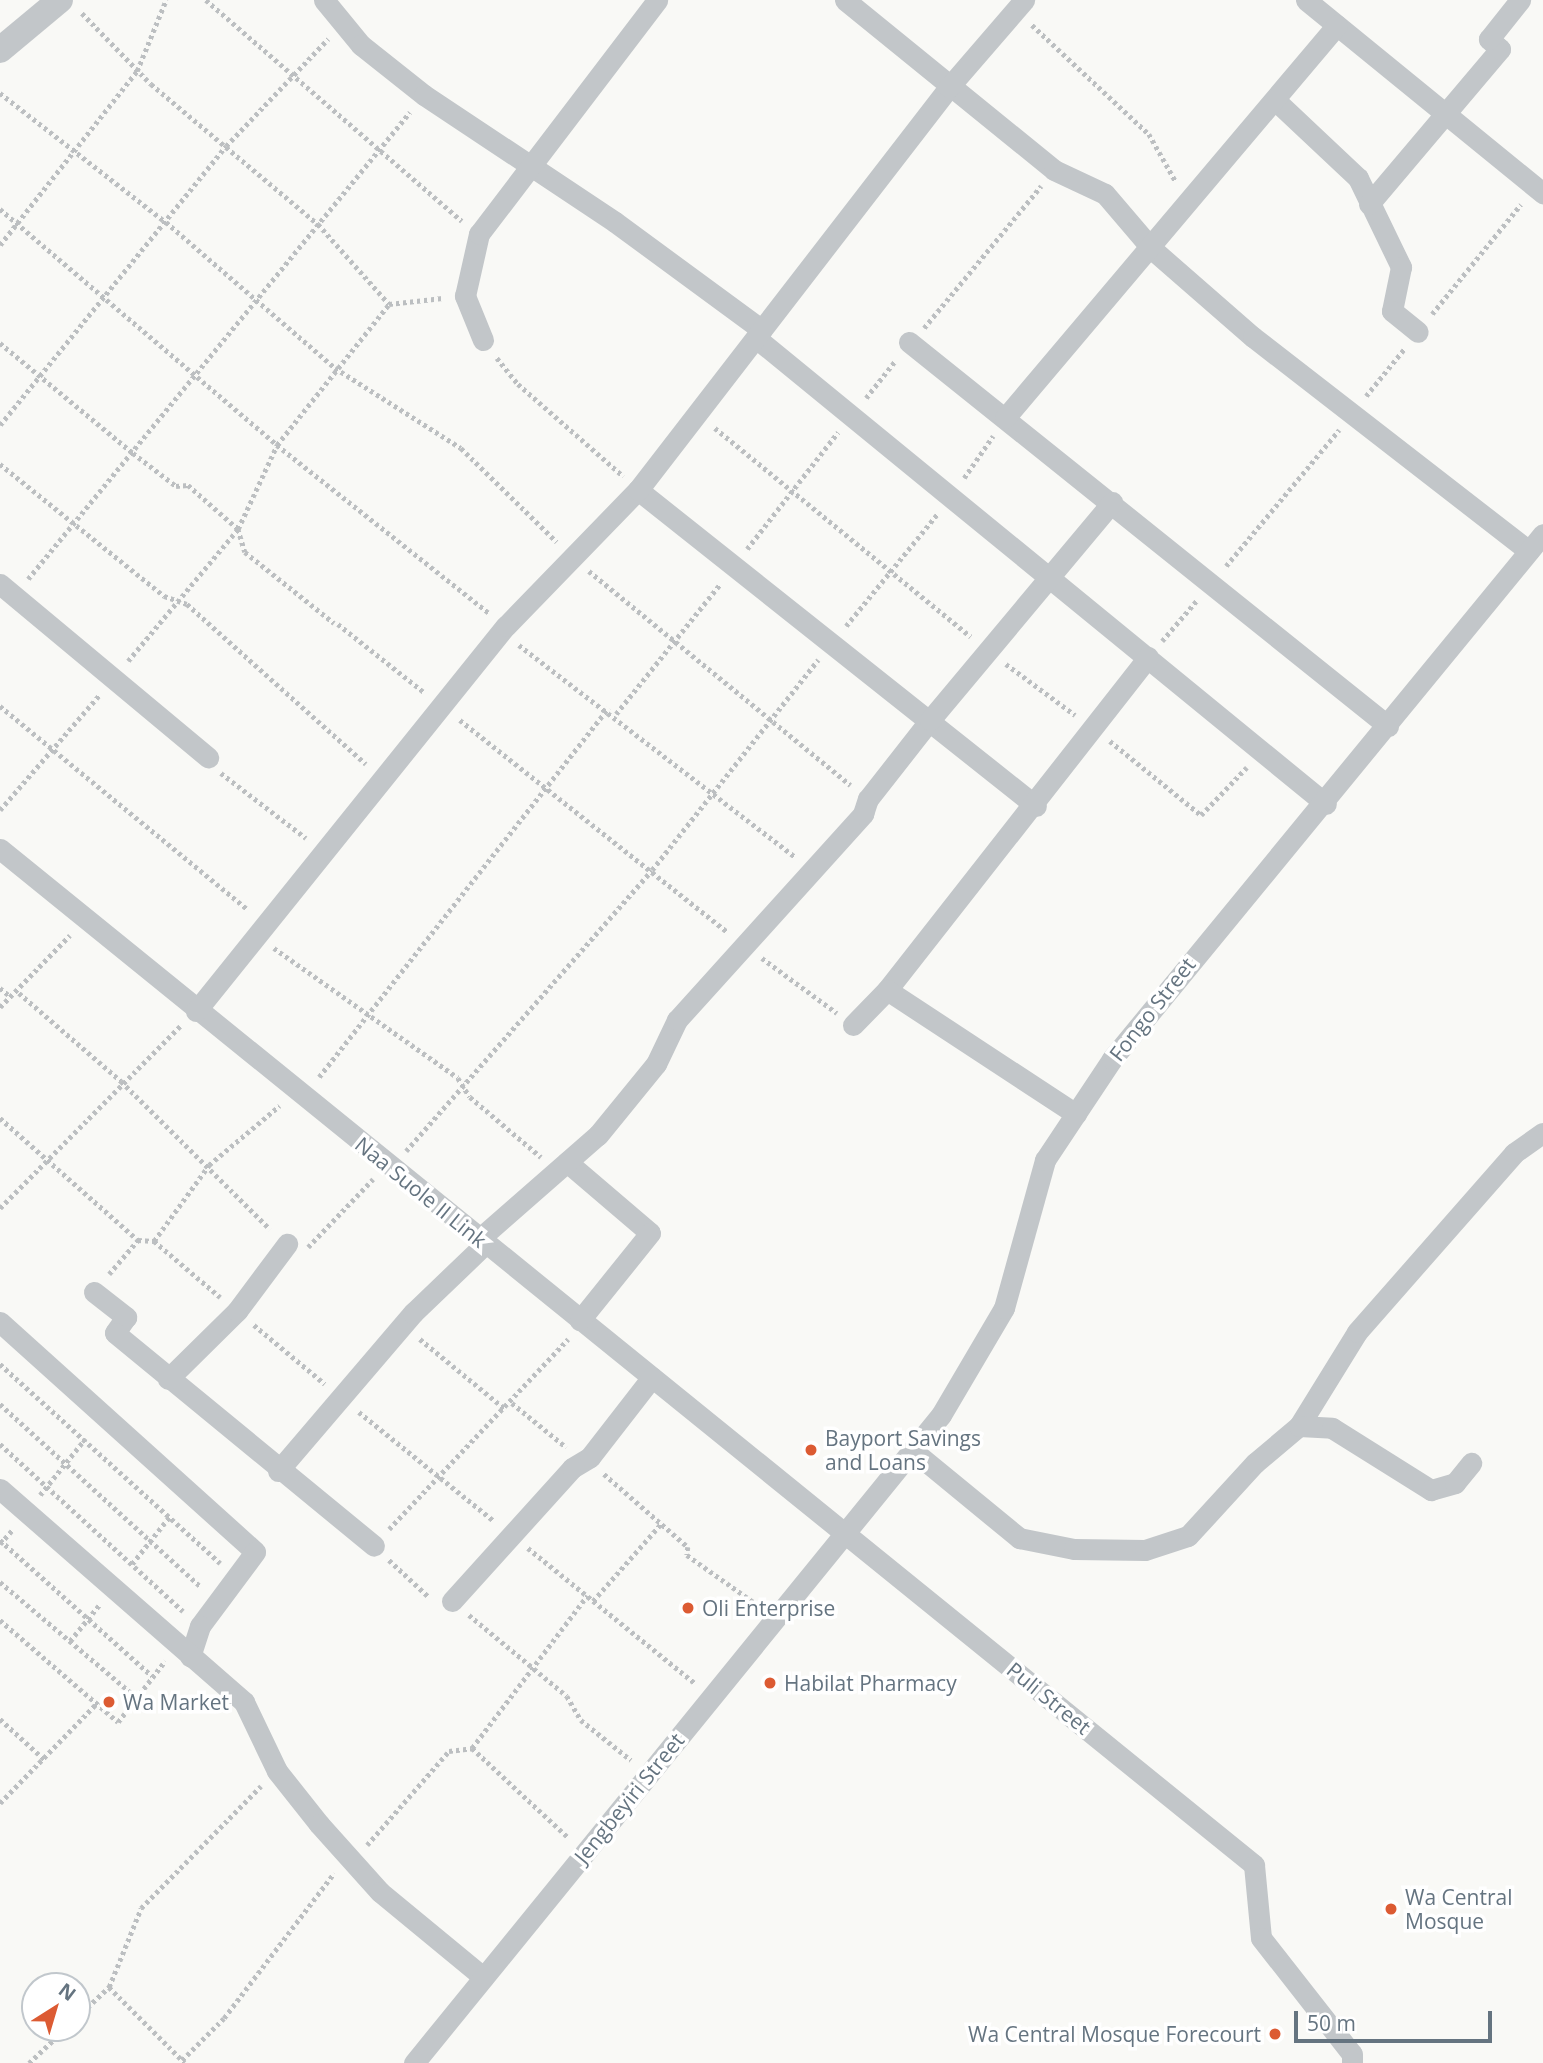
<!DOCTYPE html>
<html>
<head>
<meta charset="utf-8">
<style>
  body { margin:0 }
  #map { position:relative; width:1543px; height:2063px; overflow:hidden; background:#f9f9f6; font-family:"Open Sans",sans-serif }
  div>[style] { position:absolute }
  .path>* { height:4.5px; margin-top:-2.25px; transform-origin:0; background:repeating-linear-gradient(90deg,#bcbfc1 0 3.5px,transparent 0 7px) }
  .minor>* { height:21px; margin:-10.5px; padding:0 10.5px; transform-origin:10.5px; border-radius:10.5px; background:#c2c6c9 }
  .tertiary>* { height:26px; margin:-13px; padding:0 13px; transform-origin:13px; border-radius:13px; background:#c2c6c9 }
  .dots>* { width:19px; height:19px; translate:-50% -50%; box-sizing:border-box; border:4px solid #fff; border-radius:50% }
  span { translate:-50% -50%; white-space:nowrap; text-align:center; line-height:1.15; -webkit-text-stroke:7px #fff; paint-order:stroke }
  .street-label { font-size:21px; color:#657480 }
  .poi-label { font-size:21px; color:#657480 }
  .left { translate:0 -50%; text-align:left }
  .right { translate:-100% -50%; text-align:right }
  .north { position:absolute; left:21px; top:1972px; width:70px; height:70px; box-sizing:border-box; background:#fff; border:2px solid #c1c7cc; border-radius:50%; rotate:37deg; font-size:19px; font-weight:700; line-height:28px; text-align:center; color:#657480 }
  .north::after { content:''; display:block; margin:auto; width:24px; height:32px; background:#dc5b33; clip-path:polygon(50% 0,100% 100%,50% 72%,0 100%) }
  .scale { position:absolute; left:1294px; top:2011px; width:198px; height:32px; box-sizing:border-box; border:4px solid #657480; border-top:0; padding-left:9px; font-size:21px; line-height:24px; white-space:nowrap; color:#657480; -webkit-text-stroke:5px #fff; paint-order:stroke }
</style>
</head>
<body>
<div id="map">
  <div class="path">
    <div style="left:206px;top:0;width:338px;rotate:40.8deg"></div>
    <div style="left:82px;top:13px;width:99px;rotate:45.8deg"></div>
    <div style="left:151px;top:84px;width:218px;rotate:40deg"></div>
    <div style="left:318px;top:224px;width:107px;rotate:48.4deg"></div>
    <div style="left:1032px;top:25px;width:160px;rotate:43deg"></div>
    <div style="left:1149px;top:134px;width:55px;rotate:60.6deg"></div>
    <div style="left:0;top:93px;width:210px;rotate:37.9deg"></div>
    <div style="left:166px;top:222px;width:223px;rotate:40.8deg"></div>
    <div style="left:335px;top:368px;width:149px;rotate:32.4deg"></div>
    <div style="left:461px;top:448px;width:134px;rotate:44.4deg"></div>
    <div style="left:0;top:209px;width:364px;rotate:40.4deg"></div>
    <div style="left:277px;top:445px;width:270px;rotate:38.4deg"></div>
    <div style="left:0;top:245px;width:221px;rotate:-51.8deg"></div>
    <div style="left:137px;top:71px;width:77px;rotate:-67.8deg"></div>
    <div style="left:1432px;top:314px;width:141px;rotate:-51deg"></div>
    <div style="left:924px;top:328px;width:184px;rotate:-50.5deg"></div>
    <div style="left:0;top:343px;width:173px;rotate:39.6deg"></div>
    <div style="left:133px;top:453px;width:54px;rotate:37.5deg"></div>
    <div style="left:176px;top:486px;width:12px;rotate:-5deg"></div>
    <div style="left:188px;top:485px;width:67px;rotate:41.3deg"></div>
    <div style="left:238px;top:529px;width:24px;rotate:73deg"></div>
    <div style="left:245px;top:552px;width:114px;rotate:38.6deg"></div>
    <div style="left:497px;top:358px;width:33px;rotate:51deg"></div>
    <div style="left:518px;top:384px;width:140px;rotate:41.2deg"></div>
    <div style="left:1366px;top:396px;width:62px;rotate:-50.9deg"></div>
    <div style="left:866px;top:398px;width:47px;rotate:-51.9deg"></div>
    <div style="left:0;top:425px;width:359px;rotate:-51deg"></div>
    <div style="left:226px;top:146px;width:148px;rotate:-46.4deg"></div>
    <div style="left:715px;top:428px;width:330px;rotate:39.2deg"></div>
    <div style="left:0;top:464px;width:211px;rotate:38.8deg"></div>
    <div style="left:164px;top:596px;width:24px;rotate:19deg"></div>
    <div style="left:187px;top:604px;width:240px;rotate:41.8deg"></div>
    <div style="left:964px;top:478px;width:51px;rotate:-55.4deg"></div>
    <div style="left:747px;top:549px;width:148px;rotate:-52.1deg"></div>
    <div style="left:1226px;top:566px;width:177px;rotate:-50.3deg"></div>
    <div style="left:589px;top:571px;width:338px;rotate:39.3deg"></div>
    <div style="left:28px;top:579px;width:603px;rotate:-50.72deg"></div>
    <div style="left:338px;top:624px;width:111px;rotate:38.4deg"></div>
    <div style="left:846px;top:626px;width:146px;rotate:-50.8deg"></div>
    <div style="left:1162px;top:641px;width:55px;rotate:-49.4deg"></div>
    <div style="left:519px;top:645px;width:348px;rotate:37.5deg"></div>
    <div style="left:128px;top:661px;width:172px;rotate:-50.2deg"></div>
    <div style="left:238px;top:529px;width:93px;rotate:-65.1deg"></div>
    <div style="left:277px;top:445px;width:180px;rotate:-51.5deg"></div>
    <div style="left:389px;top:304px;width:54px;rotate:-6.3deg"></div>
    <div style="left:1006px;top:664px;width:86px;rotate:36.5deg"></div>
    <div style="left:0;top:706px;width:321px;rotate:39.4deg"></div>
    <div style="left:616px;top:714px;width:166px;rotate:-51.3deg"></div>
    <div style="left:460px;top:720px;width:341px;rotate:38.4deg"></div>
    <div style="left:1110px;top:741px;width:117px;rotate:39.1deg"></div>
    <div style="left:1201px;top:815px;width:66px;rotate:-46.2deg"></div>
    <div style="left:221px;top:773px;width:107px;rotate:37.4deg"></div>
    <div style="left:0;top:810px;width:153px;rotate:-49.2deg"></div>
    <div style="left:274px;top:948px;width:225px;rotate:35.2deg"></div>
    <div style="left:458px;top:1078px;width:22px;rotate:58deg"></div>
    <div style="left:470px;top:1097px;width:93px;rotate:40.2deg"></div>
    <div style="left:762px;top:958px;width:93px;rotate:36.3deg"></div>
    <div style="left:0;top:988px;width:13px;rotate:39deg"></div>
    <div style="left:19px;top:993px;width:135px;rotate:40.8deg"></div>
    <div style="left:121px;top:1081px;width:210px;rotate:44.8deg"></div>
    <div style="left:0;top:1007px;width:100px;rotate:-45.8deg"></div>
    <div style="left:319px;top:1077px;width:469px;rotate:-51.9deg"></div>
    <div style="left:0;top:1118px;width:184px;rotate:41.5deg"></div>
    <div style="left:406px;top:1151px;width:373px;rotate:-48.8deg"></div>
    <div style="left:652px;top:870px;width:268px;rotate:-51.7deg"></div>
    <div style="left:0;top:1208px;width:256px;rotate:-45.3deg"></div>
    <div style="left:154px;top:1241px;width:87px;rotate:40.3deg"></div>
    <div style="left:308px;top:1247px;width:94px;rotate:-46.3deg"></div>
    <div style="left:109px;top:1274px;width:45px;rotate:-49.5deg"></div>
    <div style="left:138px;top:1240px;width:16px;rotate:4deg"></div>
    <div style="left:154px;top:1241px;width:94px;rotate:-54.1deg"></div>
    <div style="left:209px;top:1165px;width:92px;rotate:-40.1deg"></div>
    <div style="left:254px;top:1325px;width:92px;rotate:39.7deg"></div>
    <div style="left:420px;top:1339px;width:109px;rotate:39.4deg"></div>
    <div style="left:0;top:1364px;width:297px;rotate:42.1deg"></div>
    <div style="left:512px;top:1403px;width:70px;rotate:39.2deg"></div>
    <div style="left:0;top:1404px;width:272px;rotate:42.3deg"></div>
    <div style="left:359px;top:1412px;width:174px;rotate:38.9deg"></div>
    <div style="left:0;top:1444px;width:248px;rotate:42.4deg"></div>
    <div style="left:604px;top:1474px;width:111px;rotate:41deg"></div>
    <div style="left:688px;top:1547px;width:8px;rotate:97deg"></div>
    <div style="left:687px;top:1555px;width:88px;rotate:35.3deg"></div>
    <div style="left:40px;top:1495px;width:72px;rotate:-51.2deg"></div>
    <div style="left:389px;top:1529px;width:261px;rotate:-46.7deg"></div>
    <div style="left:0;top:1540px;width:204px;rotate:41.8deg"></div>
    <div style="left:0;top:1544px;width:20px;rotate:-49deg"></div>
    <div style="left:528px;top:1548px;width:215px;rotate:39deg"></div>
    <div style="left:389px;top:1560px;width:54px;rotate:42.8deg"></div>
    <div style="left:132px;top:1564px;width:61px;rotate:-51.6deg"></div>
    <div style="left:0;top:1582px;width:178px;rotate:40.2deg"></div>
    <div style="left:593px;top:1601px;width:103px;rotate:-48.6deg"></div>
    <div style="left:469px;top:1615px;width:127px;rotate:39.6deg"></div>
    <div style="left:567px;top:1696px;width:28px;rotate:60deg"></div>
    <div style="left:581px;top:1720px;width:64px;rotate:38.7deg"></div>
    <div style="left:0;top:1620px;width:156px;rotate:40.8deg"></div>
    <div style="left:118px;top:1722px;width:77px;rotate:-52.4deg"></div>
    <div style="left:70px;top:1641px;width:48px;rotate:-51deg"></div>
    <div style="left:0;top:1719px;width:61px;rotate:42.3deg"></div>
    <div style="left:472px;top:1748px;width:132px;rotate:42.9deg"></div>
    <div style="left:0;top:1803px;width:141px;rotate:-45.9deg"></div>
    <div style="left:367px;top:1845px;width:125px;rotate:-48.9deg"></div>
    <div style="left:449px;top:1751px;width:23px;rotate:-7deg"></div>
    <div style="left:472px;top:1748px;width:191px;rotate:-52.9deg"></div>
    <div style="left:109px;top:1987px;width:107px;rotate:45deg"></div>
    <div style="left:77px;top:2017px;width:44px;rotate:-43.2deg"></div>
    <div style="left:109px;top:1987px;width:85px;rotate:-67.9deg"></div>
    <div style="left:141px;top:1908px;width:171px;rotate:-45.5deg"></div>
    <div style="left:182px;top:2060px;width:59px;rotate:-45deg"></div>
    <div style="left:224px;top:2018px;width:182px;rotate:-52.8deg"></div>
    <div style="left:29px;top:2063px;width:51px;rotate:-43.4deg"></div>
  </div>
  <div class="minor">
    <div style="left:324px;top:0;width:58px;rotate:50.6deg"></div>
    <div style="left:361px;top:45px;width:80px;rotate:38.4deg"></div>
    <div style="left:424px;top:95px;width:229px;rotate:33.6deg"></div>
    <div style="left:615px;top:222px;width:182px;rotate:36.3deg"></div>
    <div style="left:845px;top:0;width:269px;rotate:39.1deg"></div>
    <div style="left:1054px;top:170px;width:56px;rotate:25.2deg"></div>
    <div style="left:1105px;top:194px;width:72px;rotate:49.5deg"></div>
    <div style="left:1152px;top:249px;width:134px;rotate:41.1deg"></div>
    <div style="left:1253px;top:337px;width:349px;rotate:37.8deg"></div>
    <div style="left:1306px;top:0;width:306px;rotate:39.2deg"></div>
    <div style="left:1275px;top:100px;width:114px;rotate:43.2deg"></div>
    <div style="left:1358px;top:178px;width:99px;rotate:64.2deg"></div>
    <div style="left:1401px;top:267px;width:45px;rotate:101.6deg"></div>
    <div style="left:1392px;top:311px;width:33px;rotate:39deg"></div>
    <div style="left:1369px;top:204px;width:203px;rotate:-49.8deg"></div>
    <div style="left:1500px;top:49px;width:15px;rotate:-138deg"></div>
    <div style="left:1489px;top:39px;width:50px;rotate:-51.5deg"></div>
    <div style="left:756px;top:338px;width:736px;rotate:39.27deg"></div>
    <div style="left:483px;top:340px;width:48px;rotate:-112.2deg"></div>
    <div style="left:465px;top:296px;width:64px;rotate:-77.3deg"></div>
    <div style="left:479px;top:234px;width:294px;rotate:-52.7deg"></div>
    <div style="left:909px;top:342px;width:614px;rotate:38.72deg"></div>
    <div style="left:1005px;top:418px;width:514px;rotate:-49.81deg"></div>
    <div style="left:638px;top:490px;width:508px;rotate:38.45deg"></div>
    <div style="left:0;top:584px;width:271px;rotate:39.8deg"></div>
    <div style="left:0;top:849px;width:1614px;rotate:39.01deg"></div>
    <div style="left:1254px;top:1865px;width:73px;rotate:84.5deg"></div>
    <div style="left:1261px;top:1938px;width:147px;rotate:51.9deg"></div>
    <div style="left:1352px;top:2054px;width:9px;rotate:90deg"></div>
    <div style="left:887px;top:990px;width:423px;rotate:-51.9deg"></div>
    <div style="left:196px;top:1011px;width:494px;rotate:-51.2deg"></div>
    <div style="left:506px;top:626px;width:190px;rotate:-45.9deg"></div>
    <div style="left:638px;top:490px;width:509px;rotate:-52.34deg"></div>
    <div style="left:949px;top:87px;width:115px;rotate:-49.2deg"></div>
    <div style="left:853px;top:1025px;width:49px;rotate:-45.8deg"></div>
    <div style="left:887px;top:990px;width:226px;rotate:33.3deg"></div>
    <div style="left:567px;top:1162px;width:109px;rotate:40.5deg"></div>
    <div style="left:650px;top:1233px;width:112px;rotate:128.8deg"></div>
    <div style="left:479px;top:1239px;width:158px;rotate:-41.2deg"></div>
    <div style="left:598px;top:1135px;width:92px;rotate:-50.8deg"></div>
    <div style="left:656px;top:1064px;width:49px;rotate:-64.5deg"></div>
    <div style="left:677px;top:1020px;width:278px;rotate:-47.9deg"></div>
    <div style="left:863px;top:814px;width:16px;rotate:-72deg"></div>
    <div style="left:868px;top:799px;width:100px;rotate:-51.9deg"></div>
    <div style="left:930px;top:720px;width:284px;rotate:-50.1deg"></div>
    <div style="left:94px;top:1292px;width:41px;rotate:38deg"></div>
    <div style="left:126px;top:1317px;width:19px;rotate:125deg"></div>
    <div style="left:115px;top:1333px;width:335px;rotate:39.4deg"></div>
    <div style="left:0;top:1322px;width:343px;rotate:42deg"></div>
    <div style="left:255px;top:1552px;width:92px;rotate:126.6deg"></div>
    <div style="left:200px;top:1626px;width:32px;rotate:108deg"></div>
    <div style="left:168px;top:1379px;width:97px;rotate:-44.6deg"></div>
    <div style="left:237px;top:1311px;width:84px;rotate:-53.3deg"></div>
    <div style="left:1299px;top:1426px;width:110px;rotate:-58.3deg"></div>
    <div style="left:1357px;top:1332px;width:238px;rotate:-48.7deg"></div>
    <div style="left:1514px;top:1153px;width:35px;rotate:-35deg"></div>
    <div style="left:912px;top:1450px;width:139px;rotate:39.4deg"></div>
    <div style="left:1019px;top:1538px;width:56px;rotate:11.3deg"></div>
    <div style="left:1074px;top:1549px;width:71px;rotate:0.8deg"></div>
    <div style="left:1145px;top:1550px;width:45px;rotate:-18deg"></div>
    <div style="left:1188px;top:1536px;width:99px;rotate:-47.5deg"></div>
    <div style="left:1255px;top:1463px;width:57px;rotate:-40.1deg"></div>
    <div style="left:1299px;top:1426px;width:33px;rotate:3deg"></div>
    <div style="left:1332px;top:1428px;width:117px;rotate:32.1deg"></div>
    <div style="left:1431px;top:1490px;width:25px;rotate:-16deg"></div>
    <div style="left:1455px;top:1483px;width:26px;rotate:-51deg"></div>
    <div style="left:278px;top:1471px;width:208px;rotate:-49.5deg"></div>
    <div style="left:413px;top:1313px;width:100px;rotate:-43.8deg"></div>
    <div style="left:0;top:1489px;width:324px;rotate:41.1deg"></div>
    <div style="left:244px;top:1702px;width:76px;rotate:64.4deg"></div>
    <div style="left:277px;top:1771px;width:68px;rotate:51.6deg"></div>
    <div style="left:319px;top:1824px;width:91px;rotate:48.1deg"></div>
    <div style="left:380px;top:1892px;width:134px;rotate:39.5deg"></div>
    <div style="left:452px;top:1601px;width:179px;rotate:-47.9deg"></div>
    <div style="left:572px;top:1468px;width:21px;rotate:-31deg"></div>
    <div style="left:590px;top:1457px;width:101px;rotate:-52.2deg"></div>
    <div style="left:414px;top:2063px;width:835px;rotate:-50.88deg"></div>
    <div style="left:941px;top:1415px;width:124px;rotate:-59.5deg"></div>
    <div style="left:1004px;top:1308px;width:154px;rotate:-74.5deg"></div>
    <div style="left:1045px;top:1160px;width:121px;rotate:-56.4deg"></div>
    <div style="left:1112px;top:1059px;width:679px;rotate:-50.62deg"></div>
  </div>
  <div class="tertiary">
    <div style="left:0;top:50px;width:78px;rotate:-39.8deg"></div>
  </div>
  <div class="dots">
    <div style="left:811px;top:1450px;background:#dc5b33"></div>
    <div style="left:688px;top:1608px;background:#dc5b33"></div>
    <div style="left:770px;top:1683px;background:#dc5b33"></div>
    <div style="left:109px;top:1702px;background:#dc5b33"></div>
    <div style="left:1391px;top:1909px;background:#dc5b33"></div>
    <div style="left:1275px;top:2034px;background:#dc5b33"></div>
  </div>
  <div class="street-label">
    <span style="left:1152px;top:1009px;rotate:-52deg">Fongo Street</span>
    <span style="left:421px;top:1192px;rotate:39deg">Naa Suole II Link</span>
    <span style="left:1049px;top:1698px;rotate:39deg">Puli Street</span>
    <span style="left:629px;top:1798px;rotate:-51deg">Jengbeyiri Street</span>
  </div>
  <div class="poi-label">
    <span class="left" style="left:825px;top:1450px">Bayport Savings<br>and Loans</span>
    <span class="left" style="left:702px;top:1608px">Oli Enterprise</span>
    <span class="left" style="left:784px;top:1683px">Habilat Pharmacy</span>
    <span class="left" style="left:123px;top:1702px">Wa Market</span>
    <span class="left" style="left:1405px;top:1909px">Wa Central<br>Mosque</span>
    <span class="right" style="left:1261px;top:2034px">Wa Central Mosque Forecourt</span>
  </div>
  <div class="north">N</div>
  <div class="scale">50 m</div>
</div>
</body>
</html>
